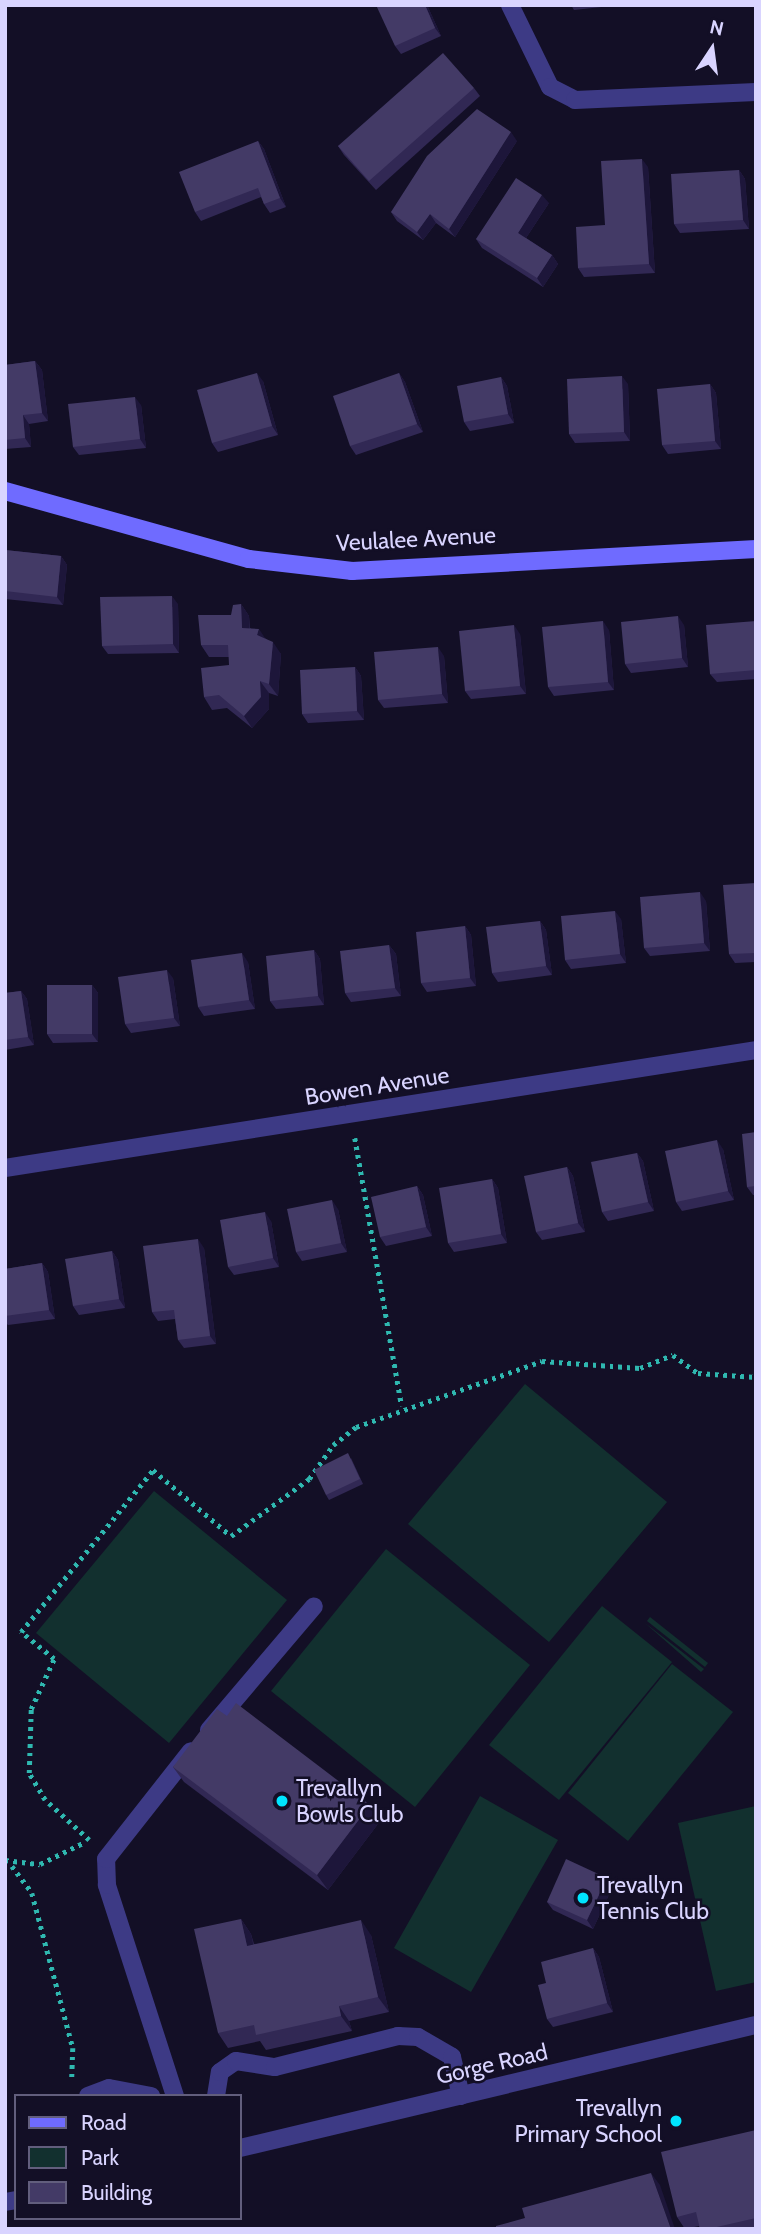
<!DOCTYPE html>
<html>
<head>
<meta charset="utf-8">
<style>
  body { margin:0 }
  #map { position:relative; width:761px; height:2234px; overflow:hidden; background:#130f26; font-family:Cabin,sans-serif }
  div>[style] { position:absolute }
  .green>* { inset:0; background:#12302f }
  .path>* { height:4.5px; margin-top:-2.25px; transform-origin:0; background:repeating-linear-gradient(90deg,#2fb8b0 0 3.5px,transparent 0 8.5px) }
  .lane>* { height:18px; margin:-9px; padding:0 9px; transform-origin:9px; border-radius:9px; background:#3d3a85 }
  .street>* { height:18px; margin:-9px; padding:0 9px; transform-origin:9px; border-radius:9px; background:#3d3a85 }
  .secondary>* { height:18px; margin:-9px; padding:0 9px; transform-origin:9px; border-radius:9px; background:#6f6bff }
  .wall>* { inset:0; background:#312854 }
  .shaded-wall>* { inset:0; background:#1d163a }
  .building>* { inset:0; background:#433a66 }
  .dots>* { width:19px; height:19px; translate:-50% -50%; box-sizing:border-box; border:4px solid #130f26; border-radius:50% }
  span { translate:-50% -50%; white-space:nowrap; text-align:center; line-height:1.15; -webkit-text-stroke:5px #130f26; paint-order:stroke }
  .street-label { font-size:23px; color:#d9d4ff }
  .poi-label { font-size:23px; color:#d9d4ff }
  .left { translate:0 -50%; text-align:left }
  .right { translate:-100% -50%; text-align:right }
  .frame { position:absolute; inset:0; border:7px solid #d9d4ff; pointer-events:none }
  .legend { position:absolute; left:14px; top:2094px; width:228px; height:126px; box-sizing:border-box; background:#130f26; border:2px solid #625e7d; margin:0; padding:9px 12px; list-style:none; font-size:21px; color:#d9d4ff }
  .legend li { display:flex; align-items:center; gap:14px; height:35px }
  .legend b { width:35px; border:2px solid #625e7d }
  .north { position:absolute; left:677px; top:14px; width:70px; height:70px; -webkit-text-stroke:5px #130f26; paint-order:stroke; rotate:13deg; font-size:19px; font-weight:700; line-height:28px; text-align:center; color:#d9d4ff }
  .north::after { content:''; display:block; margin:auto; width:24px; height:32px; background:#d9d4ff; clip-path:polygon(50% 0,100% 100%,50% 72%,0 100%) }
</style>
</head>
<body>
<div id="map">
  <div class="green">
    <div style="clip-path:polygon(525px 1384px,667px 1502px,549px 1642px,408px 1524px)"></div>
    <div style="clip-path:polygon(154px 1491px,287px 1600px,169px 1743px,36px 1633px)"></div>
    <div style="clip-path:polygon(386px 1549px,530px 1665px,415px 1807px,271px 1691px)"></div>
    <div style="clip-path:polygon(602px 1606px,672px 1662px,559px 1800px,489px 1745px)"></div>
    <div style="clip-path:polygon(650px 1617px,708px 1663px,705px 1667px,647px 1621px)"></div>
    <div style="clip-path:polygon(645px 1623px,704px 1669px,701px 1672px)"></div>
    <div style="clip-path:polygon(672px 1664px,733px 1712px,628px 1841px,568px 1793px)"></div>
    <div style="clip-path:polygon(480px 1796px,558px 1840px,471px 1992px,394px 1948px)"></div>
    <div style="clip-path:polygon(756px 1806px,756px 1982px,716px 1991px,678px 1823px)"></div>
  </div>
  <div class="path">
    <div style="left:355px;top:1138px;width:272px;rotate:80.1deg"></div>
    <div style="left:89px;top:1840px;width:59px;rotate:-137.7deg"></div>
    <div style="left:45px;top:1800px;width:31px;rotate:-121deg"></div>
    <div style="left:29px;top:1773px;width:64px;rotate:-88.2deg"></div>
    <div style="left:31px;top:1709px;width:55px;rotate:-65.3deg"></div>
    <div style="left:54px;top:1659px;width:43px;rotate:-140.7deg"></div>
    <div style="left:21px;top:1632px;width:209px;rotate:-50.8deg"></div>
    <div style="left:153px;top:1470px;width:102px;rotate:40.2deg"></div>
    <div style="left:231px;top:1536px;width:97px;rotate:-36.2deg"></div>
    <div style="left:309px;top:1479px;width:42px;rotate:-54.8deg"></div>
    <div style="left:333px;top:1445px;width:29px;rotate:-38deg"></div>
    <div style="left:356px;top:1427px;width:197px;rotate:-19.5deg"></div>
    <div style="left:542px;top:1361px;width:98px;rotate:4.1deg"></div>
    <div style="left:640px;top:1368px;width:35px;rotate:-22deg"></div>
    <div style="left:673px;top:1355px;width:31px;rotate:36deg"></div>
    <div style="left:698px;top:1373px;width:58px;rotate:3.9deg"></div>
    <div style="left:5px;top:1860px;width:35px;rotate:7deg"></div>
    <div style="left:40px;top:1864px;width:50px;rotate:-26.1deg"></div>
    <div style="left:12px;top:1866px;width:34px;rotate:53deg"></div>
    <div style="left:32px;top:1893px;width:160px;rotate:75.2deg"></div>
    <div style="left:73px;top:2048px;width:29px;rotate:92deg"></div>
  </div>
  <div class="lane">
    <div style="left:209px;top:1730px;width:162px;rotate:-49.7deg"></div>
    <div style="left:88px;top:2096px;width:22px;rotate:-21deg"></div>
    <div style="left:109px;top:2088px;width:43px;rotate:10.8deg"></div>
    <div style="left:175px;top:2096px;width:222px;rotate:-107.9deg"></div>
    <div style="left:107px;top:1885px;width:26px;rotate:-92deg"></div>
    <div style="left:106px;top:1859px;width:137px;rotate:-51.8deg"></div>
    <div style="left:216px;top:2096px;width:24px;rotate:-81deg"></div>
    <div style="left:220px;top:2072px;width:19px;rotate:-35deg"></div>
    <div style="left:236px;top:2061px;width:39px;rotate:9deg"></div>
    <div style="left:275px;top:2067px;width:127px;rotate:-14.1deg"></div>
    <div style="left:398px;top:2036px;width:20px;rotate:3deg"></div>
    <div style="left:418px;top:2037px;width:39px;rotate:30deg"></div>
    <div style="left:452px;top:2057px;width:40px;rotate:77deg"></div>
  </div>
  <div class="street">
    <div style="left:510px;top:5px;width:91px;rotate:64deg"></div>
    <div style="left:550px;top:87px;width:28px;rotate:27deg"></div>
    <div style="left:575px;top:100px;width:181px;rotate:-2.5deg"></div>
    <div style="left:5px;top:1168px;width:760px;rotate:-8.93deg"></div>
    <div style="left:240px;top:2148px;width:530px;rotate:-13.41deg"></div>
    <div style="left:5px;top:2202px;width:11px;rotate:-10deg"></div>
  </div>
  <div class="secondary">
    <div style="left:5px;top:491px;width:253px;rotate:15.6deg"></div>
    <div style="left:249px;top:559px;width:104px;rotate:6.6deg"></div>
    <div style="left:352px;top:571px;width:405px;rotate:-3.1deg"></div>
  </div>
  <div class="wall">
    <div style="clip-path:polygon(427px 5px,441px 36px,401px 54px,395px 46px)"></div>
    <div style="clip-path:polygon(571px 5px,620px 5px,574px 10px)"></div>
    <div style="clip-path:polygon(474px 88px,480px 96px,376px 190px,344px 155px,338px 146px)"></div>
    <div style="clip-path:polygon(258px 141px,264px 149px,286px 207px,270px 213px,264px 204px,261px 197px,201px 221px,195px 212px)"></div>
    <div style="clip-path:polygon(517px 141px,455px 237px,436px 223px,423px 240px,397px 221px,391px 212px)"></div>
    <div style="clip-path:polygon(648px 167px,655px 273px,584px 277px,578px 268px,605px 225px)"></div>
    <div style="clip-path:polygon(739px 170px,745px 179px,749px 229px,680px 233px,674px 224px)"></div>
    <div style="clip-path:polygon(549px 203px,526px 238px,552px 255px,558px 264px,543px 287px,482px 248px,476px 239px)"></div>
    <div style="clip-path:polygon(35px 361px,42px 370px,48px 421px,29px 424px,31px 447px,5px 449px,5px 365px)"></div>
    <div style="clip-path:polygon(399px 373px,405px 382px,423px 432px,356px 455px,350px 446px)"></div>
    <div style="clip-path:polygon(501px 377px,507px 386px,514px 423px,470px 431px,464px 422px)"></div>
    <div style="clip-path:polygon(263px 381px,278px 435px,218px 452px,212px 443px)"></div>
    <div style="clip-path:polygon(628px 384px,630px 441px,575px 443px,569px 434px)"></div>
    <div style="clip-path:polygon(710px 384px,716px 393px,721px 449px,668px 454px,662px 445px)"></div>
    <div style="clip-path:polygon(141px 405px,146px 448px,79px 455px,73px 447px)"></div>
    <div style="clip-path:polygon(5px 550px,61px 556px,67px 565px,63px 605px,5px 599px)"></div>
    <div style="clip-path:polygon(178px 604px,179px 653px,108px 654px,102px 646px)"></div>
    <div style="clip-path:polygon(241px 604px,249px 616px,250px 628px,266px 639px,281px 654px,278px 696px,269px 693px,269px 709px,252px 728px,227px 708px,212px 710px,204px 697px,229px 665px,229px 657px,209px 657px,201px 645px,231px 615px)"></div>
    <div style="clip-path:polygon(756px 621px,756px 679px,717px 682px,710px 674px)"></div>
    <div style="clip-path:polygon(684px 625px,688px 667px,631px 673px,625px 664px)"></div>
    <div style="clip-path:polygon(609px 630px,614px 690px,554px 696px,548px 687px)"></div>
    <div style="clip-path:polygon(520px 634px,526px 694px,471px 699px,465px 691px)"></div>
    <div style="clip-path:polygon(444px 656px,448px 703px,384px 708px,378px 700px)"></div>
    <div style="clip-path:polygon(355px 667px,361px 676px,364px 720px,308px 723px,302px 714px)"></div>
    <div style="clip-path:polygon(756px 883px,756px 962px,735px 963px,729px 954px)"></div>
    <div style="clip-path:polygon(706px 901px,710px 951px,650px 956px,644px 948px)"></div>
    <div style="clip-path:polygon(621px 919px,626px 963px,571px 969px,565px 960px)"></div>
    <div style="clip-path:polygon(540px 921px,546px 930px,552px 975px,498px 982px,492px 973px)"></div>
    <div style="clip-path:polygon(465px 926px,471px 935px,476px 986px,427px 992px,421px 983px)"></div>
    <div style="clip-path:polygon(389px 945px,396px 954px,401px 996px,351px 1002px,345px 993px)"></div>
    <div style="clip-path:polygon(314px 950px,320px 959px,324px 1005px,276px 1009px,270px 1001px)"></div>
    <div style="clip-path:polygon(248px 962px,255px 1009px,204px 1016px,198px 1007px)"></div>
    <div style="clip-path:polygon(173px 978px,180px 1026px,131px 1033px,125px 1024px)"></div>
    <div style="clip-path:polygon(92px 985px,98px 993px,98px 1042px,53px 1043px,47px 1034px)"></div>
    <div style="clip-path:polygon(21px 991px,27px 999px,34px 1045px,5px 1050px,5px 993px)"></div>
    <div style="clip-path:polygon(756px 1132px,756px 1195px,753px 1195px,747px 1187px)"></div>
    <div style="clip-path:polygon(723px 1149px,734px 1200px,682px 1211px,676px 1202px)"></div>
    <div style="clip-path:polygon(637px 1153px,643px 1161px,654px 1211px,608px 1221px,602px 1212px)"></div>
    <div style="clip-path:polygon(567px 1167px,573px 1176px,585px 1232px,542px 1240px,536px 1232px)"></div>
    <div style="clip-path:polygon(492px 1179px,498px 1188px,507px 1243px,454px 1252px,448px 1243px)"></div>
    <div style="clip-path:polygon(417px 1186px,423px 1195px,432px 1236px,386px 1246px,380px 1237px)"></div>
    <div style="clip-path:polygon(338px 1209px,347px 1252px,302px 1261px,296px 1252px)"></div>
    <div style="clip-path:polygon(271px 1221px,279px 1267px,234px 1275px,228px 1267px)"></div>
    <div style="clip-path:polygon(204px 1248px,216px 1344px,184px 1348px,178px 1340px,175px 1319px,158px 1321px,152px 1312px)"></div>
    <div style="clip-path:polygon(112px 1251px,118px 1260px,125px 1308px,79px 1315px,73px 1306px)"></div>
    <div style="clip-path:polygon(42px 1263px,48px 1272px,55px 1319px,8px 1325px,5px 1322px,5px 1269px)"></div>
    <div style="clip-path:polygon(351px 1458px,363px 1484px,329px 1500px,326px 1495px)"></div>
    <div style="clip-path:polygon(227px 1716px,381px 1820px,328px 1890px,184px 1782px,173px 1767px)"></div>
    <div style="clip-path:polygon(607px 1878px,613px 1886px,593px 1929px,553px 1910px,547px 1902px)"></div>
    <div style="clip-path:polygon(241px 1919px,251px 1934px,254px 1944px,371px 1935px,389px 2012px,349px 2021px,352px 2031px,266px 2050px,260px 2041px,228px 2048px,218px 2033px)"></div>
    <div style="clip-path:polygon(593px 1948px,599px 1957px,613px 2012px,553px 2027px,547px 2019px,546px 1983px)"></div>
    <div style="clip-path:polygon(756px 2130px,756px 2229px,700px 2229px,699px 2226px,685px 2229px,677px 2217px)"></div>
  </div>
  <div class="shaded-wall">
    <div style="clip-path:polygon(425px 5px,427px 5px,441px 36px,435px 28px)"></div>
    <div style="clip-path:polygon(511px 132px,517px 141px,455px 237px,449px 229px)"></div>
    <div style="clip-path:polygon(258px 141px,264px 149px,286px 207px,280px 198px)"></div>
    <div style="clip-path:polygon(642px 159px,648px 167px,655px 273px,649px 264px)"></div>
    <div style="clip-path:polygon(739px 170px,745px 179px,749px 229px,743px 220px)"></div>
    <div style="clip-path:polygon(542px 195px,549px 203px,524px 241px,518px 233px)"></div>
    <div style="clip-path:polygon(430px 214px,436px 223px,423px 240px,417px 232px)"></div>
    <div style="clip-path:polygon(552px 255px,558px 264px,543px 287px,537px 278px)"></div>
    <div style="clip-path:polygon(35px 361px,42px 370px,48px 421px,42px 413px)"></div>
    <div style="clip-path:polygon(257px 373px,263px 381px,278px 435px,272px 426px)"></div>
    <div style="clip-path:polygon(399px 373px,405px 382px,423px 432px,417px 424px)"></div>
    <div style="clip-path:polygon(622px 376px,628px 384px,630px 441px,624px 432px)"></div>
    <div style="clip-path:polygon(501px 377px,507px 386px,514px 423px,508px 414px)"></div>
    <div style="clip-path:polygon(710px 384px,716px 393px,721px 449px,715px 441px)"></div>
    <div style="clip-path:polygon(135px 397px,141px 405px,146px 448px,140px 439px)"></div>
    <div style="clip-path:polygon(23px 415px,29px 424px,31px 447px,25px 438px)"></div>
    <div style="clip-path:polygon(61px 556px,67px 565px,63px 605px,57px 597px)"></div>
    <div style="clip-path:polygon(172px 596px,178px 604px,179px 653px,173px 644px)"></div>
    <div style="clip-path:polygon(241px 604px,249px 616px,250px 640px,242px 628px)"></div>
    <div style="clip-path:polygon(678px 616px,684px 625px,688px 667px,682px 658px)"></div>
    <div style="clip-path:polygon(603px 621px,609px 630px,614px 690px,608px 682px)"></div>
    <div style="clip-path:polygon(514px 625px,520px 634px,526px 694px,520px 686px)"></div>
    <div style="clip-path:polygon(259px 629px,267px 641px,257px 635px)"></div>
    <div style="clip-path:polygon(273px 642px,281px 654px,278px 696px,269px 684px)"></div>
    <div style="clip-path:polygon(438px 647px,444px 656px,448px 703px,442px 694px)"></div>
    <div style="clip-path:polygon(355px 667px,361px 676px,364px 720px,357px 711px)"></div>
    <div style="clip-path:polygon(260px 681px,269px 693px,269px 709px,252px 728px,244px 716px)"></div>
    <div style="clip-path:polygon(700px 892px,706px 901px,710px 951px,704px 943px)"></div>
    <div style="clip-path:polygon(615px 911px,621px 919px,626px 963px,620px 954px)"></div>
    <div style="clip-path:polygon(540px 921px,546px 930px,552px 975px,546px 966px)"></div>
    <div style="clip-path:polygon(465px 926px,471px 935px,476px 986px,470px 978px)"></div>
    <div style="clip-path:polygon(389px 945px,396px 954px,401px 996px,395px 988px)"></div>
    <div style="clip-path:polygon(314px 950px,320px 959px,324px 1005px,318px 996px)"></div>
    <div style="clip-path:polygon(242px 953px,248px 962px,255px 1009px,249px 1000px)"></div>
    <div style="clip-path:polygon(167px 970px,173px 978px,180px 1026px,174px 1018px)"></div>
    <div style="clip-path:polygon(92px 985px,98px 993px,98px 1042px,92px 1034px)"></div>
    <div style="clip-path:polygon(21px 991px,27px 999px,34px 1045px,28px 1037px)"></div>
    <div style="clip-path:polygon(717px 1140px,723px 1149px,734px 1200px,728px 1191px)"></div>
    <div style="clip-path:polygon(637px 1153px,643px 1161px,654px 1211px,648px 1202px)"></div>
    <div style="clip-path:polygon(567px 1167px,573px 1176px,585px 1232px,578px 1223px)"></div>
    <div style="clip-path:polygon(492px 1179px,498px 1188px,507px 1243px,501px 1234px)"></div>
    <div style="clip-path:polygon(417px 1186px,423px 1195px,432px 1236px,426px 1227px)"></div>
    <div style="clip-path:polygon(332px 1200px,338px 1209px,347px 1252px,341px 1243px)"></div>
    <div style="clip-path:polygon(265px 1212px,271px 1221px,279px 1267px,273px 1258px)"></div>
    <div style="clip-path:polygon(198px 1239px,204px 1248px,216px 1344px,210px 1336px)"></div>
    <div style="clip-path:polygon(112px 1251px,118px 1260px,125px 1308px,119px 1299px)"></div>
    <div style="clip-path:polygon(42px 1263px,48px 1272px,55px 1319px,49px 1310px)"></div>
    <div style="clip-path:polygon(370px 1805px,381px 1820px,328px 1890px,317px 1875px)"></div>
    <div style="clip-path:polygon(607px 1878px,613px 1886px,593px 1929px,587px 1920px)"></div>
    <div style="clip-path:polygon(241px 1919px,251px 1934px,257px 1961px,247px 1946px)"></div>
    <div style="clip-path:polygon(361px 1920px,371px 1935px,389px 2012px,378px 1997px)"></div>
    <div style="clip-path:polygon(593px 1948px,599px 1957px,613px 2012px,607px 2003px)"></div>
    <div style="clip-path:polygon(339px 2006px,349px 2021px,352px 2031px,341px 2016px)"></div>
    <div style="clip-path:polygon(651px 2173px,660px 2185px,675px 2229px,671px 2229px)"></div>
  </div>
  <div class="building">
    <div style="clip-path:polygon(376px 5px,425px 5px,435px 28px,395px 46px)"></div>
    <div style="clip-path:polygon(443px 53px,474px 88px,369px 181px,338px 146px)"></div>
    <div style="clip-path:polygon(477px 109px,511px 132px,449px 229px,430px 214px,417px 232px,391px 212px,427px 156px)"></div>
    <div style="clip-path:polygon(258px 141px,280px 198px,264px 204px,258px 188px,195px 212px,179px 172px)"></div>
    <div style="clip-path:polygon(642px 159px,649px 264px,578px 268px,576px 227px,605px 225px,601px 161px)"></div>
    <div style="clip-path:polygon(739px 170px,743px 220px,674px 224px,671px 174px)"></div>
    <div style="clip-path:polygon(516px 178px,542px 195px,518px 233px,552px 255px,537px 278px,476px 239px)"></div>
    <div style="clip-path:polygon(35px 361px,42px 413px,23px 415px,25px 438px,5px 440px,5px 365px)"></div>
    <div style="clip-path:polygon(257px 373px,272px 426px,212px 443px,197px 390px)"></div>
    <div style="clip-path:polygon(399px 373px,417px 424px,350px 446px,333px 396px)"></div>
    <div style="clip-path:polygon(622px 376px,624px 432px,569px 434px,567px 379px)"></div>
    <div style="clip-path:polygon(501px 377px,508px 414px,464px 422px,457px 386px)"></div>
    <div style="clip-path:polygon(710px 384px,715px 441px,662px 445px,657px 389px)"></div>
    <div style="clip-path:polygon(135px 397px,140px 439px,73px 447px,68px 404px)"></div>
    <div style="clip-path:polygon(5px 550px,61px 556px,57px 597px,5px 591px)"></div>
    <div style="clip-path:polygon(172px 596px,173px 644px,102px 646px,100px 597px)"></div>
    <div style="clip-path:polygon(241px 604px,242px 628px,259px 629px,257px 635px,273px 642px,269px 684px,260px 681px,261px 697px,244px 716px,219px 695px,204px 697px,201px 668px,229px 665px,228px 645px,201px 645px,198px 615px,231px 615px,233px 605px)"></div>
    <div style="clip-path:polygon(678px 616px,682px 658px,625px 664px,621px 622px)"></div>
    <div style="clip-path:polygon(603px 621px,608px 682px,548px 687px,542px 627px)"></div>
    <div style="clip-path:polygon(756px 621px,756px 670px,710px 674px,706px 625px)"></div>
    <div style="clip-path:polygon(514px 625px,520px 686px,465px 691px,459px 631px)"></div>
    <div style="clip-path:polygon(438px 647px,442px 694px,378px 700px,374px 652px)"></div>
    <div style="clip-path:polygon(355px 667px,357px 711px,302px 714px,300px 670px)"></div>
    <div style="clip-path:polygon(756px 883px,756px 953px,729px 954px,723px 885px)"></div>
    <div style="clip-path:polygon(700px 892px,704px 943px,644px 948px,640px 897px)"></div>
    <div style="clip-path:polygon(615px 911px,620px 954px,565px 960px,561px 916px)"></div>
    <div style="clip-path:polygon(540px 921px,546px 966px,492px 973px,486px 927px)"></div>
    <div style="clip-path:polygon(465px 926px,470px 978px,421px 983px,416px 932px)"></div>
    <div style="clip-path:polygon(389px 945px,395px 988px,345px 993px,340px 951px)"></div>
    <div style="clip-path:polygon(314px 950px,318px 996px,270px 1001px,266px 956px)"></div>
    <div style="clip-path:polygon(242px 953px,249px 1000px,198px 1007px,191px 960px)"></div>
    <div style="clip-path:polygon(167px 970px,174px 1018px,125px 1024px,118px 977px)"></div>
    <div style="clip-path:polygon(47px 985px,92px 985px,92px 1034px,47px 1034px)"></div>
    <div style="clip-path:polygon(21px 991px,28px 1037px,5px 1040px,5px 993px)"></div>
    <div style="clip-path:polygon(756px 1132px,756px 1186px,747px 1187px,742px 1134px)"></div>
    <div style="clip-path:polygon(717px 1140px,728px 1191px,676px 1202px,665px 1151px)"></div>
    <div style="clip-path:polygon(637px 1153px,648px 1202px,602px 1212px,591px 1162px)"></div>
    <div style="clip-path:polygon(567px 1167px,578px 1223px,536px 1232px,524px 1176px)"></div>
    <div style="clip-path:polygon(492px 1179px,501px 1234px,448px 1243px,439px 1188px)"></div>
    <div style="clip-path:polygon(417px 1186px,426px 1227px,380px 1237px,371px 1197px)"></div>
    <div style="clip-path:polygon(332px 1200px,341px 1243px,296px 1252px,287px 1209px)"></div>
    <div style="clip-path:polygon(265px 1212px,273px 1258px,228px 1267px,220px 1220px)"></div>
    <div style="clip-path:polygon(198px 1239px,210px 1336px,178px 1340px,174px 1310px,152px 1312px,143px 1246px)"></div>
    <div style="clip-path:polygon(112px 1251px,119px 1299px,73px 1306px,65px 1259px)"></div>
    <div style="clip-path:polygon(42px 1263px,49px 1310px,5px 1316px,5px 1269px)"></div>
    <div style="clip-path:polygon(348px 1453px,360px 1479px,326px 1495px,314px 1470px)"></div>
    <div style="clip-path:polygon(236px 1703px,370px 1805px,317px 1875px,173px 1767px,217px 1709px,227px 1716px)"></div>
    <div style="clip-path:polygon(566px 1859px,607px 1878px,587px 1920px,547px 1902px)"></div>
    <div style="clip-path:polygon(241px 1919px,247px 1946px,361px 1920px,378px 1997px,339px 2006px,341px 2016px,256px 2035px,254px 2025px,218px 2033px,194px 1929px)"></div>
    <div style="clip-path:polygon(593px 1948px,607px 2003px,547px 2019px,538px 1985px,546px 1983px,541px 1962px)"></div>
    <div style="clip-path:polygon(756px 2130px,756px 2218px,708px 2229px,700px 2229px,696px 2212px,677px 2217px,661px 2152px)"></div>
    <div style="clip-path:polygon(651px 2173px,671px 2229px,496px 2229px,496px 2226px,525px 2218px,522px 2208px)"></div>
  </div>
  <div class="dots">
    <div style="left:282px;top:1801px;background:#00e5ff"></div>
    <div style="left:583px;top:1898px;background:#00e5ff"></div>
    <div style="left:676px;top:2121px;background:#00e5ff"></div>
  </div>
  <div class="street-label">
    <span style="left:416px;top:539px;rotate:-3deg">Veulalee Avenue</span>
    <span style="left:377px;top:1086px;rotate:-9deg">Bowen Avenue</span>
    <span style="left:492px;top:2064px;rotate:-13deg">Gorge Road</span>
  </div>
  <div class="poi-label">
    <span class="left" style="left:296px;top:1801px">Trevallyn<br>Bowls Club</span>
    <span class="left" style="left:597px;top:1898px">Trevallyn<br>Tennis Club</span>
    <span class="right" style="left:662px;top:2121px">Trevallyn<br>Primary School</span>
  </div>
  <div class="frame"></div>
  <ul class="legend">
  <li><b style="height:9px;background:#6f6bff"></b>Road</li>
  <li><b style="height:19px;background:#12302f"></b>Park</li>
  <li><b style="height:19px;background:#433a66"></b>Building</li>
  </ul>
  <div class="north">N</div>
</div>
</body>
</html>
